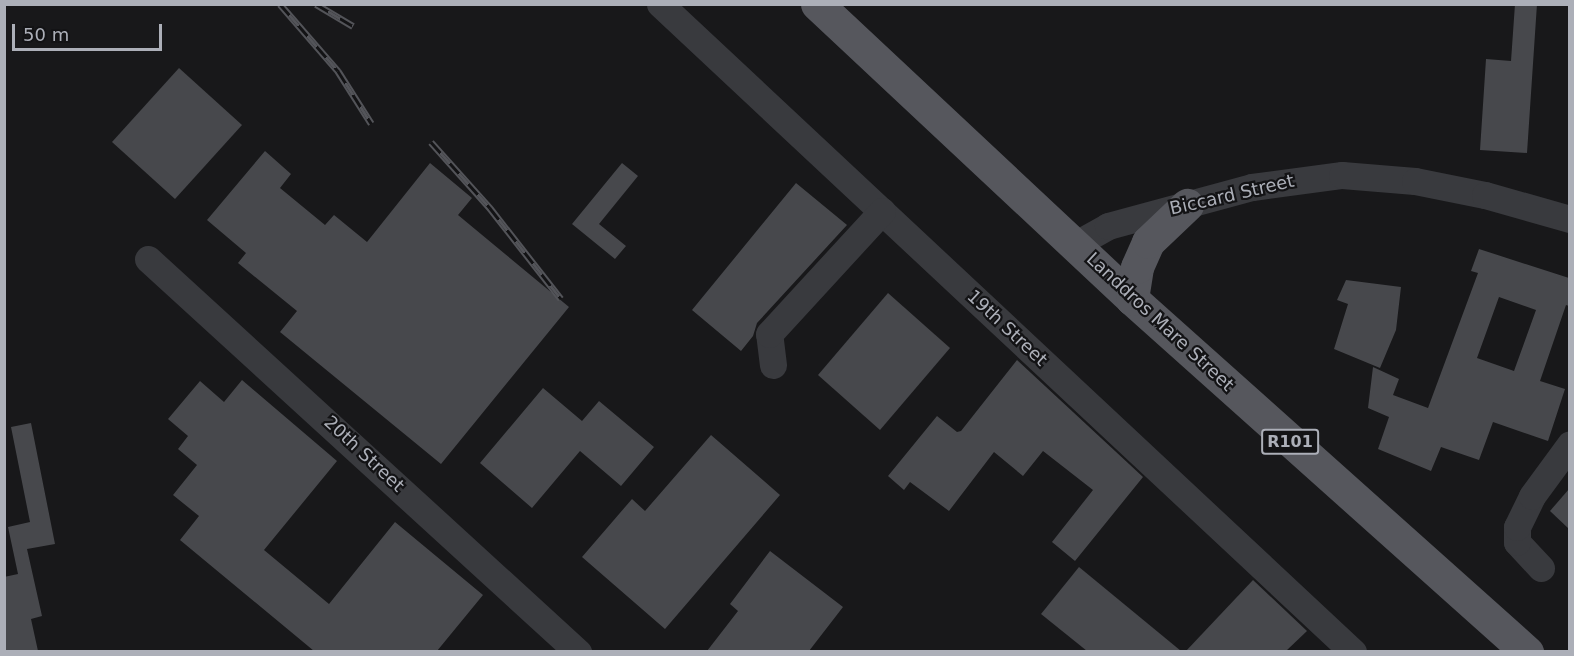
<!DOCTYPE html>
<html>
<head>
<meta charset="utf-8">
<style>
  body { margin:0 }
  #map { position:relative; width:1574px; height:656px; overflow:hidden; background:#18181a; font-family:"DejaVu Sans",sans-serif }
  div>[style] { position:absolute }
  .building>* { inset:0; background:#47484c }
  .minor>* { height:27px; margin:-13.5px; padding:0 13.5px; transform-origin:13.5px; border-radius:13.5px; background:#393a3e }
  .major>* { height:33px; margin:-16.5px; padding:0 16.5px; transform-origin:16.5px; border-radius:16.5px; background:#56575d }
  .rail>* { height:7px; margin-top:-3.5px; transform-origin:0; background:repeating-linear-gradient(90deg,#131315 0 14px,#535459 0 28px); box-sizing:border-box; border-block:2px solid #535459 }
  span { translate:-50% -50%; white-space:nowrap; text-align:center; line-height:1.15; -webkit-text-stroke:4.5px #131315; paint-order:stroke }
  .shield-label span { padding:2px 4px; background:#131315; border:2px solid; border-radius:4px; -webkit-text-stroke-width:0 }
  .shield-label { font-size:16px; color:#acafb8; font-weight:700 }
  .street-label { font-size:18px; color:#acafb8 }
  .frame { position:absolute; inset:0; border:6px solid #acafb8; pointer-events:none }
  .scale { position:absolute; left:12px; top:24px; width:150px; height:27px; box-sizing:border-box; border:3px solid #acafb8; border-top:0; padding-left:8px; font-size:18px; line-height:21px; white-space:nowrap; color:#acafb8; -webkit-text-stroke:4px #131315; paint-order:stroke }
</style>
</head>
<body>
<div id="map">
  <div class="building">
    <div style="clip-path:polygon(1515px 4px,1537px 4px,1527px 153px,1480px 150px,1486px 59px,1511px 61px)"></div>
    <div style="clip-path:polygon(179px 68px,242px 125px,175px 199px,112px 142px)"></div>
    <div style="clip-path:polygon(265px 151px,291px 174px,280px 188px,325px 225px,334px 215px,367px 242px,430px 163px,472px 198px,458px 215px,569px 307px,441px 464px,280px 332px,297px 311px,238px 263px,246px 253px,207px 220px)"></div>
    <div style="clip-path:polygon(622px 163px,638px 176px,599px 224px,626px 246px,615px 259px,572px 224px)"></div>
    <div style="clip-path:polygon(796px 183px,847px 225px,757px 323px,753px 336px,741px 351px,692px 310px)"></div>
    <div style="clip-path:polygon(evenodd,1479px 249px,1569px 278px,1569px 306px,1566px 305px,1540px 381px,1565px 389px,1548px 441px,1493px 422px,1479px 460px,1441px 447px,1431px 471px,1378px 449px,1389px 417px,1368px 408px,1373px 367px,1399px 379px,1393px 395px,1428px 408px,1478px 273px,1471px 271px,1479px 249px,1499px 297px,1536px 310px,1514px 371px,1477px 358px,1499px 297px)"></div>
    <div style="clip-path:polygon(1346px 280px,1401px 287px,1396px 330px,1380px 368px,1334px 349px,1348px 304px,1337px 300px)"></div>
    <div style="clip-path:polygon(888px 293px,950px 348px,880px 430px,818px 375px)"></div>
    <div style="clip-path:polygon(1017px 360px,1143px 477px,1075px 561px,1052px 542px,1093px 490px,1043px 451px,1023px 476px,994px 452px,949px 511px,910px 482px,904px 490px,888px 476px,937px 416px,957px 432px,961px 431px)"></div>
    <div style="clip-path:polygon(242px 380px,337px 461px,264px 550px,329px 604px,395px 522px,483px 595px,437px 651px,314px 651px,180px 540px,199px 516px,173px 495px,197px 465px,178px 449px,188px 436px,168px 419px,200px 381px,224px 402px)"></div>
    <div style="clip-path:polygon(543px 388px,582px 421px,599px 401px,654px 447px,621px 486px,580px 451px,532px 508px,480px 463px)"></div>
    <div style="clip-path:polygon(31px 423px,55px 544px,27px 549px,42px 616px,31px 619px,38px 651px,4px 651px,4px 577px,18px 574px,8px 527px,30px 522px,11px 427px)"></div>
    <div style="clip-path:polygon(711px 435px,780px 495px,665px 629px,582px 557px,632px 499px,645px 511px)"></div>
    <div style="clip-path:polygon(1569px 489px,1569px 529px,1550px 511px)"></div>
    <div style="clip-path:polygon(770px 551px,843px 607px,809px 651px,707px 651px,738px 611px,730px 604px)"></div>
    <div style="clip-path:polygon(1079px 567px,1181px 651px,1087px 651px,1041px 614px)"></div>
    <div style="clip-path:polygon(1253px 580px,1307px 631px,1286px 651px,1186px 651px)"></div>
  </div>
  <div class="minor">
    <div style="left:660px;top:4px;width:949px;rotate:43.08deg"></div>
    <div style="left:1076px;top:244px;width:37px;rotate:-29deg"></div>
    <div style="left:1108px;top:226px;width:149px;rotate:-15.2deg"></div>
    <div style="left:1252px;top:187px;width:91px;rotate:-7.6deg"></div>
    <div style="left:1342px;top:175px;width:73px;rotate:4.7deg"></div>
    <div style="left:1415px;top:181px;width:71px;rotate:11.3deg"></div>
    <div style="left:1485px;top:195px;width:88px;rotate:15.8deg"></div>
    <div style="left:148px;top:259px;width:583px;rotate:42.43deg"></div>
    <div style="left:773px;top:365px;width:31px;rotate:-97deg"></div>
    <div style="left:769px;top:334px;width:167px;rotate:-47.4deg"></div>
    <div style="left:1541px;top:568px;width:35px;rotate:-133deg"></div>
    <div style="left:1517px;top:542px;width:15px;rotate:-90deg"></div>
    <div style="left:1517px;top:527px;width:34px;rotate:-64deg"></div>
    <div style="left:1532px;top:496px;width:64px;rotate:-53.8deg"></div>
  </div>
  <div class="major">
    <div style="left:817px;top:4px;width:432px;rotate:43.1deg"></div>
    <div style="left:1132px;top:299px;width:530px;rotate:41.79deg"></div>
    <div style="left:1132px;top:299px;width:32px;rotate:-81deg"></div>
    <div style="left:1137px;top:267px;width:27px;rotate:-66deg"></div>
    <div style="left:1148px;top:242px;width:54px;rotate:-43.5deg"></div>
  </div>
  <div class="rail">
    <div style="left:280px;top:4px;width:89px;rotate:49.1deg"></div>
    <div style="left:338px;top:71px;width:62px;rotate:57.6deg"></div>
    <div style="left:316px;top:4px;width:43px;rotate:30.7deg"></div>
    <div style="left:431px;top:142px;width:89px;rotate:48.2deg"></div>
    <div style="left:490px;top:208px;width:115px;rotate:52deg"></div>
  </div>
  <div class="shield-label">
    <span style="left:1290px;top:442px">R101</span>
  </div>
  <div class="street-label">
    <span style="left:1232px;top:195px;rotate:-13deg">Biccard Street</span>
    <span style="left:1160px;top:322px;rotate:43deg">Landdros Mare Street</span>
    <span style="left:1007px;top:328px;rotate:43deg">19th Street</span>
    <span style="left:364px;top:454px;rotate:43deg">20th Street</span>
  </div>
  <div class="frame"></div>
  <div class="scale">50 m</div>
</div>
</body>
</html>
